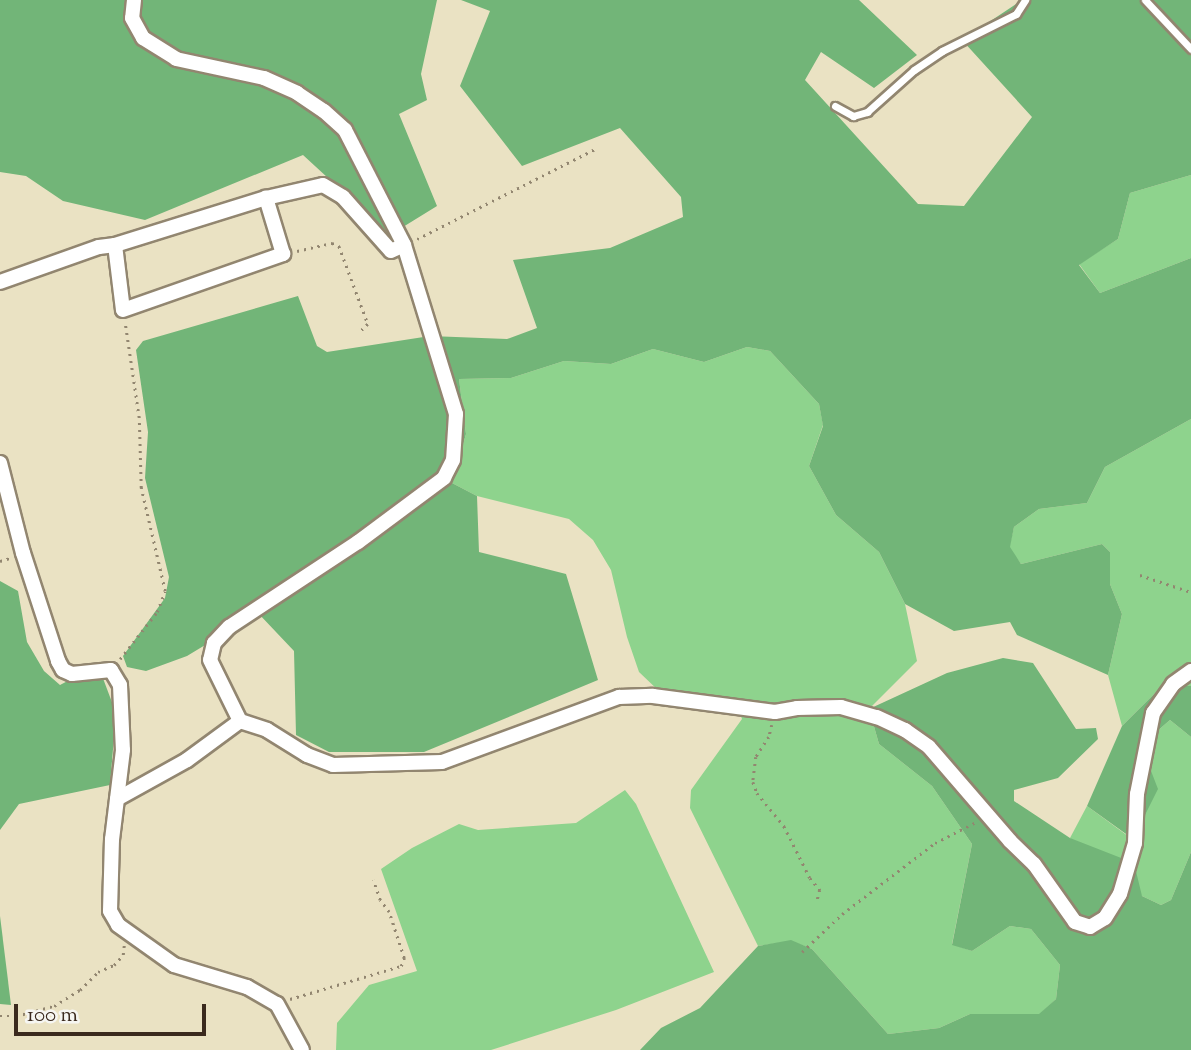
<!DOCTYPE html>
<html>
<head>
<meta charset="utf-8">
<style>
  body { margin:0 }
  #map { position:relative; width:1191px; height:1050px; overflow:hidden; background:#eae2c3; font-family:"Sorts Mill Goudy",serif }
  div>[style] { position:absolute }
  .green>* { inset:0; background:#8ed38d }
  .forest>* { inset:0; background:#72b578 }
  .path>* { height:2.5px; margin-top:-1.25px; transform-origin:0; background:repeating-linear-gradient(90deg,#928670 0 2px,transparent 0 7px) }
  .roads { filter:drop-shadow(2px 0 #928670) drop-shadow(-2px 0 #928670) drop-shadow(0 2px #928670) drop-shadow(0 -2px #928670) }
  .lane>* { height:7px; margin:-3.5px; padding:0 3.5px; transform-origin:3.5px; border-radius:3.5px; background:#fff }
  .street>* { height:14px; margin:-7px; padding:0 7px; transform-origin:7px; border-radius:7px; background:#fff }
  span { translate:-50% -50%; white-space:nowrap; text-align:center; line-height:1.15; -webkit-text-stroke:6px #f6f6f2; paint-order:stroke }
  .scale { position:absolute; left:14px; top:1004px; width:192px; height:32px; box-sizing:border-box; border:4px solid #3b2a1e; border-top:0; padding-left:9px; font-size:21px; line-height:24px; white-space:nowrap; color:#3b2a1e; -webkit-text-stroke:5px #f6f6f2; paint-order:stroke }
</style>
</head>
<body>
<div id="map">
  <div class="green">
    <div style="clip-path:polygon(1191px 175px,1191px 258px,1100px 293px,1079px 264px,1118px 239px,1130px 193px)"></div>
    <div style="clip-path:polygon(747px 347px,770px 351px,819px 404px,823px 425px,809px 466px,836px 515px,879px 552px,905px 604px,917px 661px,869px 709px,879px 744px,932px 786px,972px 844px,952px 944px,972px 951px,1010px 926px,1031px 929px,1060px 965px,1056px 999px,1040px 1014px,970px 1014px,939px 1028px,888px 1034px,812px 949px,791px 941px,758px 946px,690px 808px,691px 790px,742px 719px,736px 703px,660px 692px,639px 672px,627px 637px,611px 570px,593px 540px,569px 519px,477px 496px,452px 483px,466px 434px,459px 379px,511px 378px,564px 361px,611px 364px,653px 349px,704px 362px)"></div>
    <div style="clip-path:polygon(1191px 419px,1191px 686px,1162px 686px,1122px 726px,1108px 675px,1122px 614px,1110px 584px,1110px 552px,1102px 544px,1021px 564px,1009px 548px,1014px 527px,1039px 509px,1087px 503px,1105px 467px)"></div>
    <div style="clip-path:polygon(1170px 720px,1191px 737px,1191px 852px,1171px 900px,1161px 905px,1142px 896px,1070px 838px,1087px 806px,1132px 839px,1141px 745px)"></div>
    <div style="clip-path:polygon(625px 790px,636px 804px,714px 972px,616px 1010px,491px 1050px,336px 1050px,337px 1023px,369px 985px,417px 971px,381px 869px,412px 848px,459px 824px,478px 830px,576px 823px)"></div>
  </div>
  <div class="forest">
    <div style="clip-path:polygon(0 0,437px 0,421px 74px,427px 100px,399px 114px,437px 206px,390px 235px,303px 155px,145px 220px,63px 201px,26px 176px,0 172px)"></div>
    <div style="clip-path:polygon(461px 0,859px 0,917px 55px,874px 88px,821px 52px,805px 80px,918px 204px,964px 206px,1032px 117px,962px 40px,1022px 0,1191px 0,1191px 175px,1130px 193px,1118px 239px,1079px 265px,1100px 293px,1191px 258px,1191px 419px,1105px 467px,1087px 503px,1039px 509px,1014px 527px,1010px 547px,1021px 564px,1102px 544px,1110px 552px,1110px 584px,1122px 614px,1108px 675px,1017px 635px,1010px 622px,954px 631px,905px 604px,879px 552px,836px 515px,809px 466px,823px 426px,819px 404px,770px 351px,747px 347px,704px 362px,653px 349px,611px 364px,564px 361px,511px 378px,459px 379px,466px 434px,452px 483px,477px 496px,479px 552px,566px 574px,598px 680px,424px 752px,329px 752px,296px 735px,294px 651px,258px 613px,187px 656px,146px 671px,127px 667px,123px 656px,165px 598px,169px 577px,145px 478px,148px 432px,136px 350px,143px 341px,298px 296px,317px 346px,327px 352px,430px 336px,507px 339px,537px 328px,513px 260px,610px 248px,683px 217px,681px 197px,620px 128px,522px 166px,460px 86px,490px 11px)"></div>
    <div style="clip-path:polygon(0 581px,18px 591px,27px 642px,44px 671px,60px 685px,98px 665px,116px 713px,110px 785px,19px 804px,0 830px)"></div>
    <div style="clip-path:polygon(1003px 658px,1033px 663px,1076px 729px,1096px 728px,1098px 739px,1058px 778px,1014px 790px,1014px 801px,1070px 838px,1134px 863px,1142px 896px,1161px 905px,1171px 900px,1191px 852px,1191px 1050px,640px 1050px,661px 1028px,700px 1008px,758px 946px,791px 940px,812px 949px,888px 1034px,939px 1028px,970px 1014px,1039px 1014px,1056px 999px,1060px 965px,1031px 929px,1010px 926px,972px 951px,952px 945px,972px 844px,932px 786px,879px 744px,869px 709px,947px 673px)"></div>
    <div style="clip-path:polygon(1162px 686px,1191px 686px,1191px 737px,1170px 720px,1141px 745px,1158px 789px,1133px 839px,1087px 806px,1122px 726px)"></div>
    <div style="clip-path:polygon(0 916px,11px 1005px,0 1004px)"></div>
  </div>
  <div class="path">
    <div style="left:417px;top:239px;width:202px;rotate:-26.8deg"></div>
    <div style="left:297px;top:251px;width:36px;rotate:-13deg"></div>
    <div style="left:332px;top:243px;width:8px;rotate:23deg"></div>
    <div style="left:339px;top:246px;width:83px;rotate:69.6deg"></div>
    <div style="left:368px;top:324px;width:10px;rotate:135deg"></div>
    <div style="left:0;top:561px;width:10px;rotate:-17deg"></div>
    <div style="left:1140px;top:575px;width:54px;rotate:18.4deg"></div>
    <div style="left:120px;top:659px;width:60px;rotate:-51.8deg"></div>
    <div style="left:157px;top:612px;width:22px;rotate:-69deg"></div>
    <div style="left:165px;top:591px;width:106px;rotate:-103.1deg"></div>
    <div style="left:141px;top:488px;width:70px;rotate:-91.6deg"></div>
    <div style="left:139px;top:418px;width:96px;rotate:-98.4deg"></div>
    <div style="left:772px;top:725px;width:12px;rotate:104deg"></div>
    <div style="left:769px;top:737px;width:24px;rotate:123deg"></div>
    <div style="left:756px;top:757px;width:25px;rotate:97deg"></div>
    <div style="left:753px;top:782px;width:12px;rotate:70deg"></div>
    <div style="left:757px;top:793px;width:43px;rotate:50.7deg"></div>
    <div style="left:784px;top:826px;width:58px;rotate:63.4deg"></div>
    <div style="left:810px;top:878px;width:16px;rotate:50deg"></div>
    <div style="left:820px;top:890px;width:11px;rotate:105deg"></div>
    <div style="left:802px;top:952px;width:55px;rotate:-43.5deg"></div>
    <div style="left:842px;top:914px;width:117px;rotate:-37.4deg"></div>
    <div style="left:935px;top:843px;width:46px;rotate:-27.1deg"></div>
    <div style="left:290px;top:999px;width:116px;rotate:-16.6deg"></div>
    <div style="left:401px;top:966px;width:9px;rotate:-69deg"></div>
    <div style="left:404px;top:958px;width:48px;rotate:-108.1deg"></div>
    <div style="left:389px;top:912px;width:15px;rotate:-127deg"></div>
    <div style="left:380px;top:900px;width:21px;rotate:-109deg"></div>
    <div style="left:0;top:1016px;width:16px"></div>
    <div style="left:16px;top:1016px;width:39px;rotate:-15deg"></div>
    <div style="left:54px;top:1006px;width:31px;rotate:-32deg"></div>
    <div style="left:80px;top:990px;width:25px;rotate:-45deg"></div>
    <div style="left:98px;top:972px;width:17px;rotate:-24deg"></div>
    <div style="left:114px;top:965px;width:13px;rotate:-48deg"></div>
    <div style="left:123px;top:955px;width:10px;rotate:-84deg"></div>
  </div>
  <div class="roads">
    <div class="lane">
      <div style="left:1145px;top:0;width:67px;rotate:46.8deg"></div>
      <div style="left:835px;top:106px;width:21px;rotate:29deg"></div>
      <div style="left:853px;top:116px;width:15px;rotate:-16deg"></div>
      <div style="left:867px;top:112px;width:63px;rotate:-41.8deg"></div>
      <div style="left:914px;top:70px;width:34px;rotate:-34deg"></div>
      <div style="left:942px;top:51px;width:83px;rotate:-26.6deg"></div>
      <div style="left:1016px;top:14px;width:17px;rotate:-57deg"></div>
    </div>
    <div class="street">
      <div style="left:134px;top:0;width:18px;rotate:96deg"></div>
      <div style="left:132px;top:18px;width:23px;rotate:61deg"></div>
      <div style="left:143px;top:38px;width:39px;rotate:32deg"></div>
      <div style="left:176px;top:59px;width:90px;rotate:12.2deg"></div>
      <div style="left:264px;top:78px;width:36px;rotate:24deg"></div>
      <div style="left:297px;top:93px;width:32px;rotate:34deg"></div>
      <div style="left:324px;top:111px;width:28px;rotate:42deg"></div>
      <div style="left:345px;top:130px;width:129px;rotate:62.8deg"></div>
      <div style="left:404px;top:245px;width:177px;rotate:72.9deg"></div>
      <div style="left:456px;top:414px;width:46px;rotate:93.7deg"></div>
      <div style="left:453px;top:460px;width:20px;rotate:117deg"></div>
      <div style="left:444px;top:478px;width:107px;rotate:143.3deg"></div>
      <div style="left:358px;top:542px;width:154px;rotate:146.6deg"></div>
      <div style="left:229px;top:627px;width:22px;rotate:133deg"></div>
      <div style="left:214px;top:643px;width:17px;rotate:103deg"></div>
      <div style="left:210px;top:660px;width:68px;rotate:63.8deg"></div>
      <div style="left:115px;top:245px;width:65px;rotate:83deg"></div>
      <div style="left:123px;top:310px;width:170px;rotate:-19.3deg"></div>
      <div style="left:283px;top:254px;width:59px;rotate:-106.9deg"></div>
      <div style="left:0;top:282px;width:105px;rotate:-19.5deg"></div>
      <div style="left:99px;top:247px;width:16px;rotate:-7deg"></div>
      <div style="left:115px;top:245px;width:158px;rotate:-17.3deg"></div>
      <div style="left:266px;top:198px;width:58px;rotate:-12.8deg"></div>
      <div style="left:323px;top:185px;width:23px;rotate:31deg"></div>
      <div style="left:343px;top:197px;width:72px;rotate:48.4deg"></div>
      <div style="left:391px;top:251px;width:14px;rotate:-25deg"></div>
      <div style="left:0;top:463px;width:93px;rotate:75.7deg"></div>
      <div style="left:23px;top:553px;width:114px;rotate:72deg"></div>
      <div style="left:58px;top:661px;width:10px;rotate:61deg"></div>
      <div style="left:63px;top:670px;width:10px;rotate:24deg"></div>
      <div style="left:72px;top:674px;width:39px;rotate:-6deg"></div>
      <div style="left:111px;top:670px;width:17px;rotate:59deg"></div>
      <div style="left:120px;top:685px;width:65px;rotate:87.4deg"></div>
      <div style="left:123px;top:750px;width:90px;rotate:97deg"></div>
      <div style="left:112px;top:839px;width:72px;rotate:91.6deg"></div>
      <div style="left:110px;top:911px;width:16px;rotate:60deg"></div>
      <div style="left:118px;top:925px;width:69px;rotate:35.5deg"></div>
      <div style="left:174px;top:965px;width:76px;rotate:16.8deg"></div>
      <div style="left:247px;top:987px;width:34px;rotate:30deg"></div>
      <div style="left:277px;top:1004px;width:52px;rotate:61.5deg"></div>
      <div style="left:117px;top:799px;width:80px;rotate:-29.1deg"></div>
      <div style="left:187px;top:760px;width:66px;rotate:-36.3deg"></div>
      <div style="left:240px;top:721px;width:28px;rotate:18deg"></div>
      <div style="left:267px;top:730px;width:47px;rotate:32deg"></div>
      <div style="left:307px;top:755px;width:28px;rotate:21deg"></div>
      <div style="left:333px;top:765px;width:109px;rotate:-1.6deg"></div>
      <div style="left:442px;top:762px;width:189px;rotate:-20.2deg"></div>
      <div style="left:619px;top:697px;width:34px;rotate:-2deg"></div>
      <div style="left:653px;top:696px;width:123px;rotate:7.5deg"></div>
      <div style="left:775px;top:712px;width:22px;rotate:-10deg"></div>
      <div style="left:797px;top:708px;width:44px;rotate:-1.3deg"></div>
      <div style="left:841px;top:707px;width:37px;rotate:16deg"></div>
      <div style="left:877px;top:717px;width:31px;rotate:25deg"></div>
      <div style="left:905px;top:730px;width:29px;rotate:35deg"></div>
      <div style="left:929px;top:747px;width:124px;rotate:49.2deg"></div>
      <div style="left:1010px;top:841px;width:33px;rotate:44deg"></div>
      <div style="left:1034px;top:864px;width:71px;rotate:54.7deg"></div>
      <div style="left:1075px;top:922px;width:16px;rotate:18deg"></div>
      <div style="left:1090px;top:927px;width:17px;rotate:-31deg"></div>
      <div style="left:1105px;top:918px;width:28px;rotate:-58deg"></div>
      <div style="left:1120px;top:894px;width:53px;rotate:-73.6deg"></div>
      <div style="left:1135px;top:843px;width:49px;rotate:-87.7deg"></div>
      <div style="left:1137px;top:794px;width:83px;rotate:-78.8deg"></div>
      <div style="left:1153px;top:713px;width:35px;rotate:-55deg"></div>
      <div style="left:1173px;top:684px;width:22px;rotate:-36deg"></div>
    </div>
  </div>
  <div class="scale">100 m</div>
</div>
</body>
</html>
